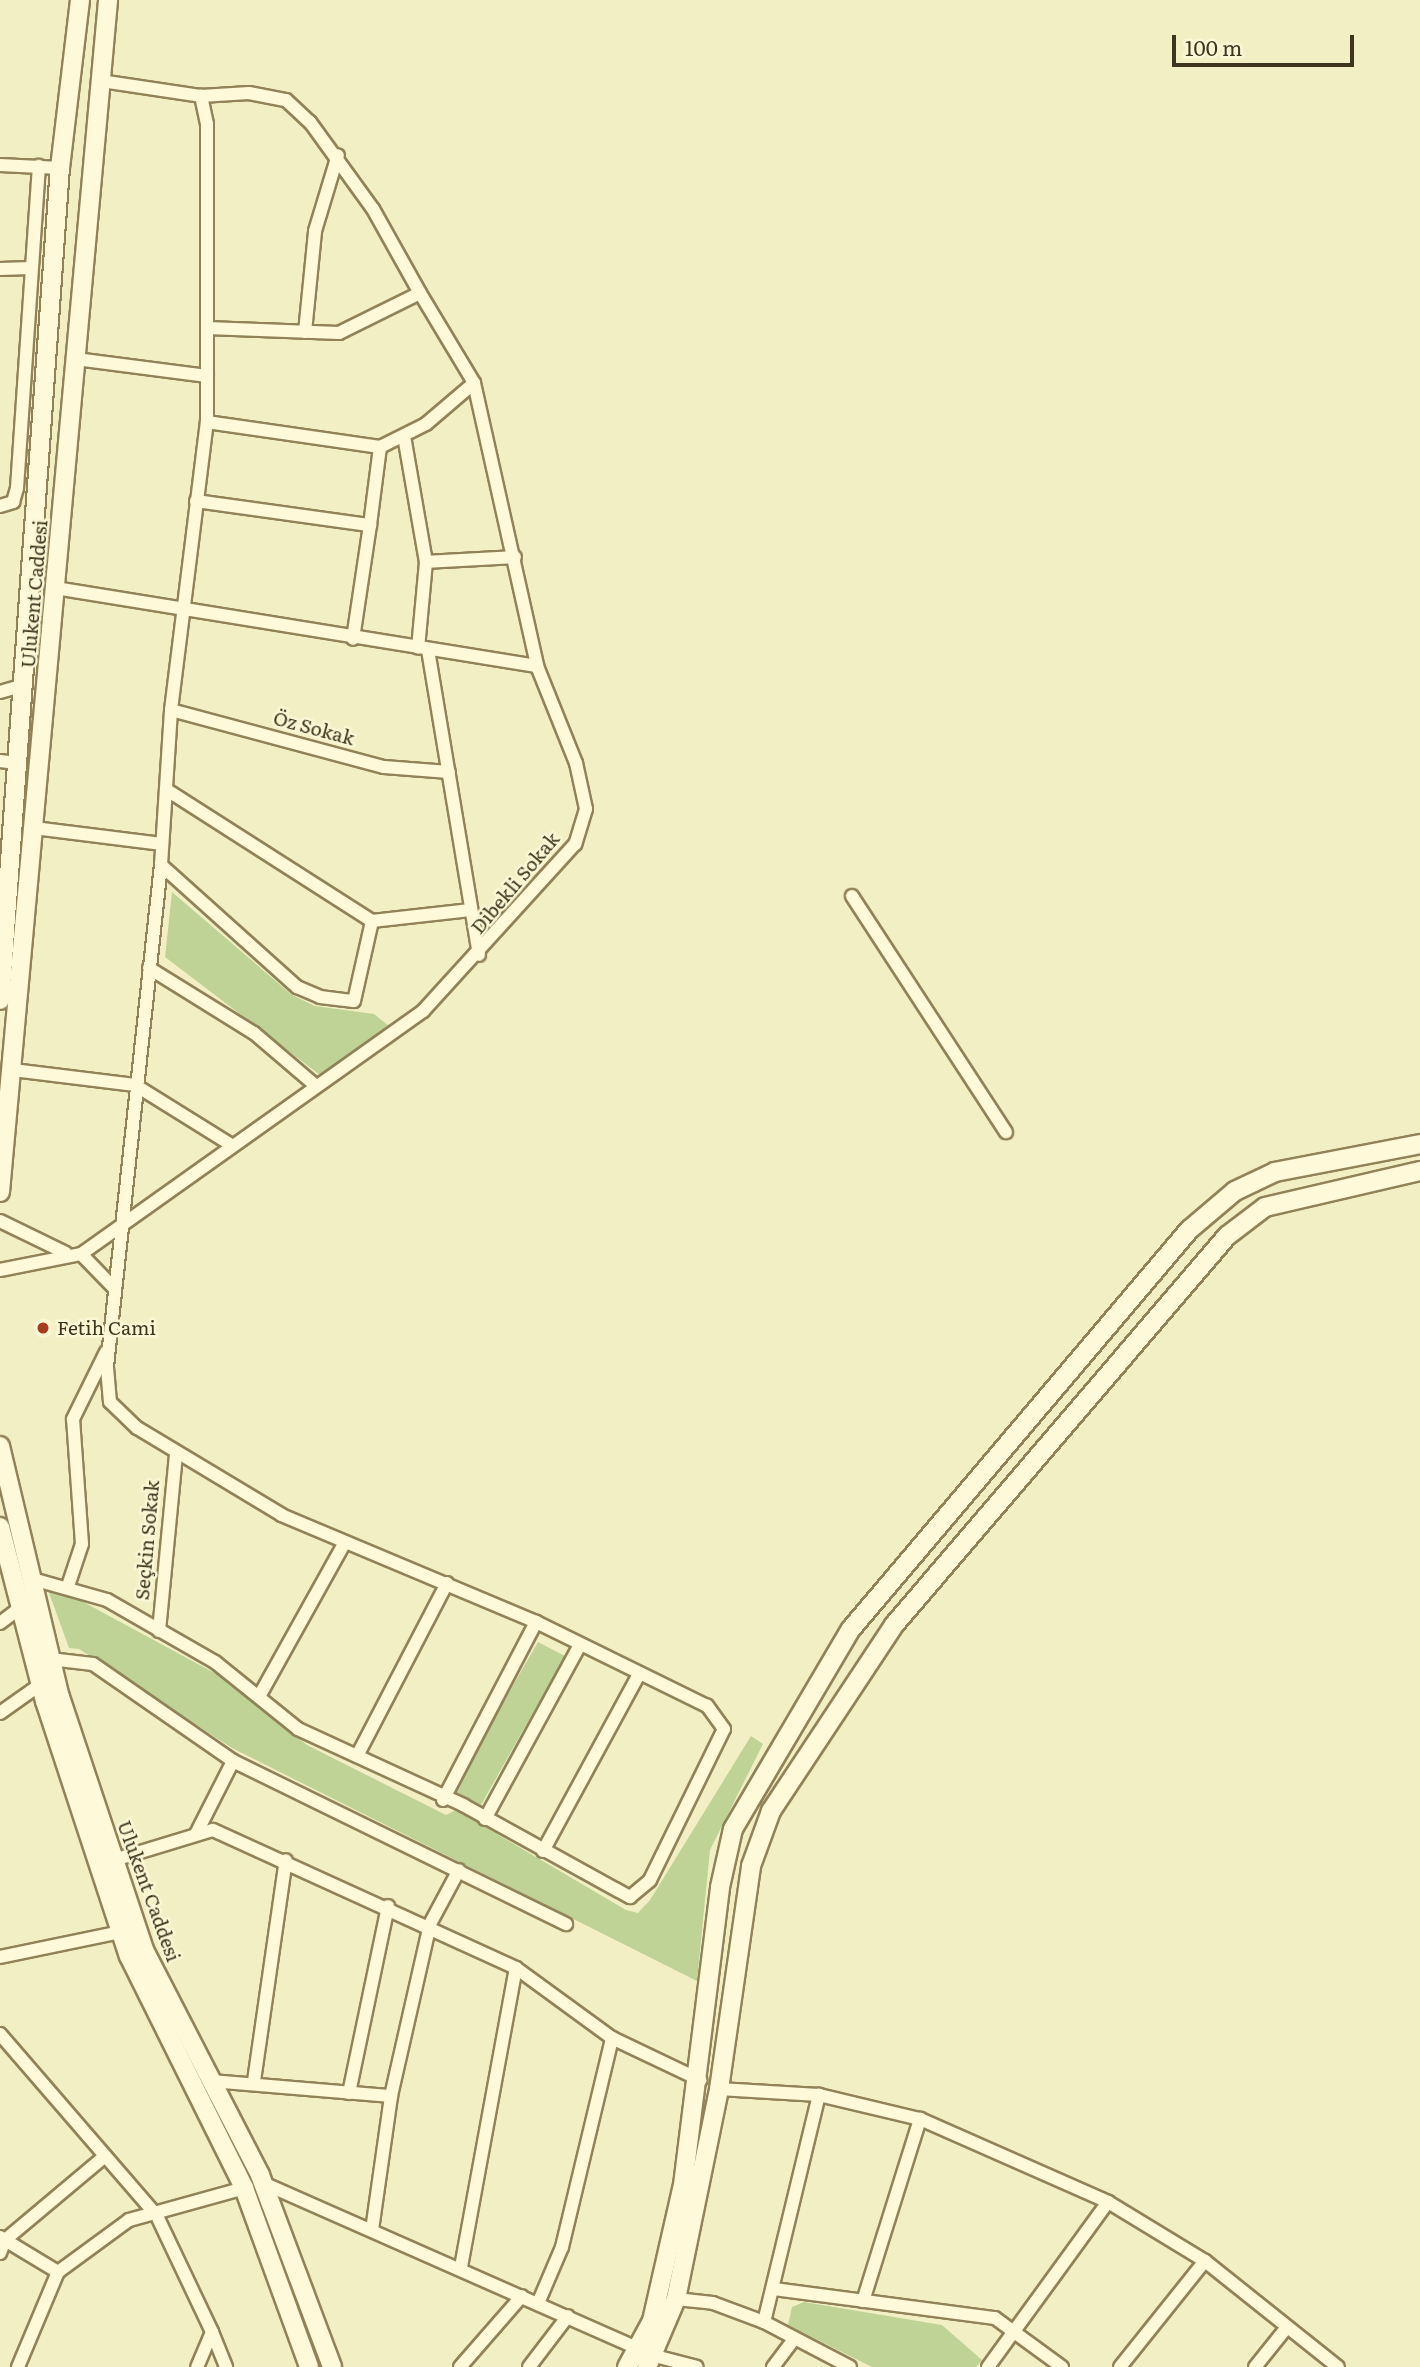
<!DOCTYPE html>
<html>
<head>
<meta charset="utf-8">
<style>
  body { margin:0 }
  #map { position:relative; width:1420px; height:2367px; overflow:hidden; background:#f3efc5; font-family:Literata,serif }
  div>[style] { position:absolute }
  .green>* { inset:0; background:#c0d397 }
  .roads { filter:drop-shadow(2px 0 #918258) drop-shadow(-2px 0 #918258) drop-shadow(0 2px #918258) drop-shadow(0 -2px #918258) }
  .street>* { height:12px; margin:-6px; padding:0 6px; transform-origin:6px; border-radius:6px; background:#fdf9d9 }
  .secondary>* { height:18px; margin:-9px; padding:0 9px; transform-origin:9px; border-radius:9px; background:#fdf9d9 }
  .dots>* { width:19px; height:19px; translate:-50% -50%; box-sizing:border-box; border:4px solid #faf7d5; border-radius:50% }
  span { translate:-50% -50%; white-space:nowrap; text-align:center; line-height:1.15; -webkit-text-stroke:5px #faf7d5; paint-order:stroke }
  .street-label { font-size:19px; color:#3f351e }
  .poi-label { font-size:19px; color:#3f351e }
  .left { translate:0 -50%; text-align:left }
  .scale { position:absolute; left:1172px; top:35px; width:182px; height:32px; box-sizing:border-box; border:4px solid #3f351e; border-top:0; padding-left:9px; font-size:21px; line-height:24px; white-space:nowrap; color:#3f351e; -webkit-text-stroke:5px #faf7d5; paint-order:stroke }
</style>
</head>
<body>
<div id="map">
  <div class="green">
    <div style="clip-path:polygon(172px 892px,292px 995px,315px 1006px,374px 1014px,389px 1026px,320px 1075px,165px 957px)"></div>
    <div style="clip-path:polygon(54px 1586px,220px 1676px,307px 1745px,446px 1815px,456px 1810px,626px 1910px,638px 1913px,650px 1900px,751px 1736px,763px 1744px,710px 1850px,697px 1981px,232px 1748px,79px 1649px,69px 1648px,48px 1590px)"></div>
    <div style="clip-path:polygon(538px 1642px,565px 1656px,481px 1805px,452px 1791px)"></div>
    <div style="clip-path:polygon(804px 2302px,942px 2325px,982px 2360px,976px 2367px,872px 2367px,788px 2325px,792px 2307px)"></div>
  </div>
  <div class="roads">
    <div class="street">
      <div style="left:201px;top:96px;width:48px;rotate:-3.6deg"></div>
      <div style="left:249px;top:93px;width:38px;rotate:11deg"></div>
      <div style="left:286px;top:100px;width:33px;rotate:43deg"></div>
      <div style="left:310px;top:122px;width:107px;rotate:54.1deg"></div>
      <div style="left:373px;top:209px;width:96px;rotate:60.8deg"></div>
      <div style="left:0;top:165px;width:60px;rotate:2.9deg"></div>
      <div style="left:0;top:269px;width:31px;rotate:-2deg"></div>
      <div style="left:207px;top:328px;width:132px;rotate:2.2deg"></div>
      <div style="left:339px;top:333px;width:90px;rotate:-26.3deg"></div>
      <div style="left:420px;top:293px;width:105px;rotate:59deg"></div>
      <div style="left:474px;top:383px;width:63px;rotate:139.5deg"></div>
      <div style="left:426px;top:424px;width:51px;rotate:153.4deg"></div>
      <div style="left:380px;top:447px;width:175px;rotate:-171.8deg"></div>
      <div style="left:305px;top:332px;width:101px;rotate:-84.3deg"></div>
      <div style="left:315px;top:231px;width:79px;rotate:-73.2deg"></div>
      <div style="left:76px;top:359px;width:132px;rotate:7.4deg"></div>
      <div style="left:474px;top:383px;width:290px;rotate:77.4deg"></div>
      <div style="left:404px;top:436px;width:128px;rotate:80.1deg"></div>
      <div style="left:426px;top:562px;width:86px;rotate:95.3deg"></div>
      <div style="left:196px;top:501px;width:176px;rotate:7.9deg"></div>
      <div style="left:370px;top:525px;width:115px;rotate:98.5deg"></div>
      <div style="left:0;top:506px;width:14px;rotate:-17deg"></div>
      <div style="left:13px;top:502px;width:15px;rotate:-74deg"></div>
      <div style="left:17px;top:488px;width:323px;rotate:-86.1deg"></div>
      <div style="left:370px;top:525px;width:79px;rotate:-82.7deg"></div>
      <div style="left:426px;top:562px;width:89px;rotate:-3.2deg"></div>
      <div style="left:55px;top:588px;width:488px;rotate:9.2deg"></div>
      <div style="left:537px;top:666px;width:105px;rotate:68.1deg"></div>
      <div style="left:576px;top:763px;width:47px;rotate:77.7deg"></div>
      <div style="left:586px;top:809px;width:37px;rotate:107deg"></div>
      <div style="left:575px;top:844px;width:226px;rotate:132.3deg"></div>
      <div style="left:423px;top:1011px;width:420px;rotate:144.6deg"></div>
      <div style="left:428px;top:650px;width:309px;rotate:80.5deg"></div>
      <div style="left:0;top:692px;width:25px;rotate:-16deg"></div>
      <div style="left:171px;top:710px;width:220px;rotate:15deg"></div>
      <div style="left:384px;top:767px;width:65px;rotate:4.4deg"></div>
      <div style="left:0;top:761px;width:17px;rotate:7deg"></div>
      <div style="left:167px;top:790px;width:243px;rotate:32.6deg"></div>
      <div style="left:372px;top:921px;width:99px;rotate:-6.4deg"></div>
      <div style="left:34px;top:828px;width:129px;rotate:7.1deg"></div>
      <div style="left:161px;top:865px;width:183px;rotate:41.9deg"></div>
      <div style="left:297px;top:987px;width:25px;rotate:23deg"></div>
      <div style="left:320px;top:997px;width:34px;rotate:7deg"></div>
      <div style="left:354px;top:1001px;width:82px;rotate:-77.3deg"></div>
      <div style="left:852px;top:896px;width:282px;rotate:56.9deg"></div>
      <div style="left:149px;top:968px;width:123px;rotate:31.8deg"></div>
      <div style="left:254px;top:1033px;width:82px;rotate:40.5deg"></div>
      <div style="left:13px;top:1070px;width:123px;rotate:7deg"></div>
      <div style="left:135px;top:1085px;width:115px;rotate:31.9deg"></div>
      <div style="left:0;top:1221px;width:73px;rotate:25.9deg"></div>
      <div style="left:0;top:1270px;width:83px;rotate:-11.2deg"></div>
      <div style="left:81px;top:1254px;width:49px;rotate:45.8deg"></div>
      <div style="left:29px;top:1578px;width:81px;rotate:15.8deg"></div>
      <div style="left:107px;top:1600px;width:125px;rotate:29.9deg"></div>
      <div style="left:215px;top:1662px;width:107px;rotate:38.9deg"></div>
      <div style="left:298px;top:1729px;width:182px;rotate:24.7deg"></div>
      <div style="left:463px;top:1805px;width:191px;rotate:28.9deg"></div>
      <div style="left:630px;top:1897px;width:26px;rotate:-40deg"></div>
      <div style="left:650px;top:1880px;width:168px;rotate:-63.9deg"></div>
      <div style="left:724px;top:1729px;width:29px;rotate:-126deg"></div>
      <div style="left:707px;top:1706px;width:191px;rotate:-153.8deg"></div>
      <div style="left:536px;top:1622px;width:276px;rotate:-157.2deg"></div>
      <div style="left:282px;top:1515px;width:169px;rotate:-149deg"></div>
      <div style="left:137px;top:1428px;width:37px;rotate:-136deg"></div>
      <div style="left:110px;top:1402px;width:36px;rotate:-95deg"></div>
      <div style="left:107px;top:1366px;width:504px;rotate:-83.85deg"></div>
      <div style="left:161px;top:865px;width:155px;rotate:-86.3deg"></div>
      <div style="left:171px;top:710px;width:290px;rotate:-82.9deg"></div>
      <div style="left:207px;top:422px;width:298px;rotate:-90deg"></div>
      <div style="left:207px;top:124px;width:29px;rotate:-102deg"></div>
      <div style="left:201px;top:96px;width:101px;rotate:-171.5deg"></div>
      <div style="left:68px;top:1586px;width:44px;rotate:-71.6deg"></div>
      <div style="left:82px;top:1544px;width:125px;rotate:-94.1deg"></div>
      <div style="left:73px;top:1419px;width:75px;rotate:-63.8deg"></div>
      <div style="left:0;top:1623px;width:26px;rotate:-37deg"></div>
      <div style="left:159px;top:1631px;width:178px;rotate:-84.5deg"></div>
      <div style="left:50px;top:1659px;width:43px;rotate:6.6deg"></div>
      <div style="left:93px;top:1664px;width:170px;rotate:34.7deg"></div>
      <div style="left:233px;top:1761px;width:371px;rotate:26.1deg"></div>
      <div style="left:261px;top:1693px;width:171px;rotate:-60.9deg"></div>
      <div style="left:0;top:1713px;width:50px;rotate:-35.3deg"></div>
      <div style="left:357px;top:1756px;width:195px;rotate:-62.5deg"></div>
      <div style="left:443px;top:1800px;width:201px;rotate:-62.4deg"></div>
      <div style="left:485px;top:1819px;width:198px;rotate:-61.4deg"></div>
      <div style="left:196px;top:1834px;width:82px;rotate:-63.1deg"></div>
      <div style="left:543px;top:1851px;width:201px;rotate:-61.5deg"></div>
      <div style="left:114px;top:1860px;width:103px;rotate:-16.9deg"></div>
      <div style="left:213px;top:1830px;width:333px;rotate:24.5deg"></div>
      <div style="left:516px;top:1968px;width:119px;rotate:36.1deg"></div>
      <div style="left:612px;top:2038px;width:98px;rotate:25.5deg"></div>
      <div style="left:0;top:1957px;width:124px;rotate:-11.7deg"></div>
      <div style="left:0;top:2034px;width:240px;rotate:49.2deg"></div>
      <div style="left:157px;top:2216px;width:128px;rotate:64.6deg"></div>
      <div style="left:212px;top:2332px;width:38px;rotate:113deg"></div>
      <div style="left:211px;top:2081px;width:181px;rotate:4.8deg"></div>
      <div style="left:254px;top:2081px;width:223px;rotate:-81.8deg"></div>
      <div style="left:719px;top:2089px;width:100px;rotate:3.4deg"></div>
      <div style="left:819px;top:2095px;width:104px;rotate:13.4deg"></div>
      <div style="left:920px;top:2119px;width:206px;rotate:23.8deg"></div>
      <div style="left:1108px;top:2202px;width:114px;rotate:31.3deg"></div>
      <div style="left:1205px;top:2261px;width:170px;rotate:38.6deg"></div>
      <div style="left:349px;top:2093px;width:191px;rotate:-78.2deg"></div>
      <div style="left:263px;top:2183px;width:413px;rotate:23.8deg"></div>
      <div style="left:372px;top:2230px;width:135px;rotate:-81.9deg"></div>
      <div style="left:391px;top:2096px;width:176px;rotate:-77.2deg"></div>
      <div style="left:430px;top:1924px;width:61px;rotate:-61.8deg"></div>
      <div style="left:0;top:2237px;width:68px;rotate:31.1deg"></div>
      <div style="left:0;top:2253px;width:14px;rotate:-69deg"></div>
      <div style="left:5px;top:2240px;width:129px;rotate:-40deg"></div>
      <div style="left:461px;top:2267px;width:304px;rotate:-79.6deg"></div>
      <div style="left:774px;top:2289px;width:223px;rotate:7.5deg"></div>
      <div style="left:995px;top:2318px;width:83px;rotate:36.2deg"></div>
      <div style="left:676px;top:2299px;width:37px;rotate:6deg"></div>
      <div style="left:713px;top:2303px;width:54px;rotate:20.4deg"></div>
      <div style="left:764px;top:2322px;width:97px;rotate:27.6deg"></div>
      <div style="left:539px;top:2301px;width:59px;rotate:-66.9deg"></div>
      <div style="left:562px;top:2247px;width:215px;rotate:-76.5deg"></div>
      <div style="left:863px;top:2301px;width:191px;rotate:-72.6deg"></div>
      <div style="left:764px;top:2322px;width:234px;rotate:-76.4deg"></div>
      <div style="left:212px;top:2332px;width:38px;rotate:68deg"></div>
      <div style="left:655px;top:2356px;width:43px;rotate:14.7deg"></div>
      <div style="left:18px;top:2367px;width:103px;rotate:-67.2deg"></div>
      <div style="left:58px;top:2272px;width:88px;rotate:-36.2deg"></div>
      <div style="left:129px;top:2220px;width:119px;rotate:-15.5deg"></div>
      <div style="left:460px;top:2367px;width:94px;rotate:-48.9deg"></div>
      <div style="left:529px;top:2367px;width:64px;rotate:-52.6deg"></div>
      <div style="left:773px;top:2367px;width:36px;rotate:-53deg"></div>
      <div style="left:988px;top:2367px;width:204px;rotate:-54deg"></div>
      <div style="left:1120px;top:2367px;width:136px;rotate:-51.3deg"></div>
      <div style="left:1255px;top:2367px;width:51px;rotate:-51.3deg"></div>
    </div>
    <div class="secondary">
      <div style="left:0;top:1000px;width:834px;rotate:-85.88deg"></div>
      <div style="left:60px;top:168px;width:169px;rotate:-83.2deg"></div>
      <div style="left:0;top:1192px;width:1197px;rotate:-84.82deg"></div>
      <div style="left:0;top:1446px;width:258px;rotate:76.6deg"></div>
      <div style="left:60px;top:1697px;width:267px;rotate:71.6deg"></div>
      <div style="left:144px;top:1950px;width:253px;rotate:62.7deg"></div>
      <div style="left:260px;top:2175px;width:205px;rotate:69.4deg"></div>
      <div style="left:0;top:1527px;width:180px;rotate:75.5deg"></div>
      <div style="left:45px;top:1701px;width:268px;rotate:71.8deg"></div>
      <div style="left:129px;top:1956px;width:259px;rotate:63.6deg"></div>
      <div style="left:244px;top:2188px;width:190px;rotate:70deg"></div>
      <div style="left:627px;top:2367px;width:52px;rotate:-61.5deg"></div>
      <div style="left:652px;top:2321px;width:139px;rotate:-77.2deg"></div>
      <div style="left:683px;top:2185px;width:300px;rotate:-82.9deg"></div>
      <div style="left:720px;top:1887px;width:59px;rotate:-77.4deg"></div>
      <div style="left:733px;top:1829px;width:232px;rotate:-59.5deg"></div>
      <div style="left:851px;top:1629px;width:523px;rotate:-49.73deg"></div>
      <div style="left:1189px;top:1230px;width:60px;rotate:-40.3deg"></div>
      <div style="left:1235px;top:1191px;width:44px;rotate:-25.4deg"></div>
      <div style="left:1275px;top:1172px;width:148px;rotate:-10.9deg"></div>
      <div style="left:647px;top:2367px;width:74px;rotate:-66.9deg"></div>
      <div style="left:676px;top:2299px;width:214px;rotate:-78.4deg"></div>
      <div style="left:719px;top:2089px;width:225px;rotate:-81.8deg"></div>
      <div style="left:751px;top:1866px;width:59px;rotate:-70deg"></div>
      <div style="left:771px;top:1811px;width:223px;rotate:-56.5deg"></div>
      <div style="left:894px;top:1625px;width:512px;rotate:-49.44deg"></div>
      <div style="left:1227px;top:1236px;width:48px;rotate:-37.3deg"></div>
      <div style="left:1265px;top:1207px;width:159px;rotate:-13.1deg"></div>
    </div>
  </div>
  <div class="dots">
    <div style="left:43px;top:1328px;background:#a83b20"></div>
  </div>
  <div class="street-label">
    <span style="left:34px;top:594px;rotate:-85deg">Ulukent Caddesi</span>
    <span style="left:314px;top:728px;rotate:15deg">Öz Sokak</span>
    <span style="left:515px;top:883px;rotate:-50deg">Dibekli Sokak</span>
    <span style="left:147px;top:1540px;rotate:-85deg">Seçkin Sokak</span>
    <span style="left:149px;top:1891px;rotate:70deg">Ulukent Caddesi</span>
  </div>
  <div class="poi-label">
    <span class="left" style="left:57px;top:1328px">Fetih Cami</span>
  </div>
  <div class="scale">100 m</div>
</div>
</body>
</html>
